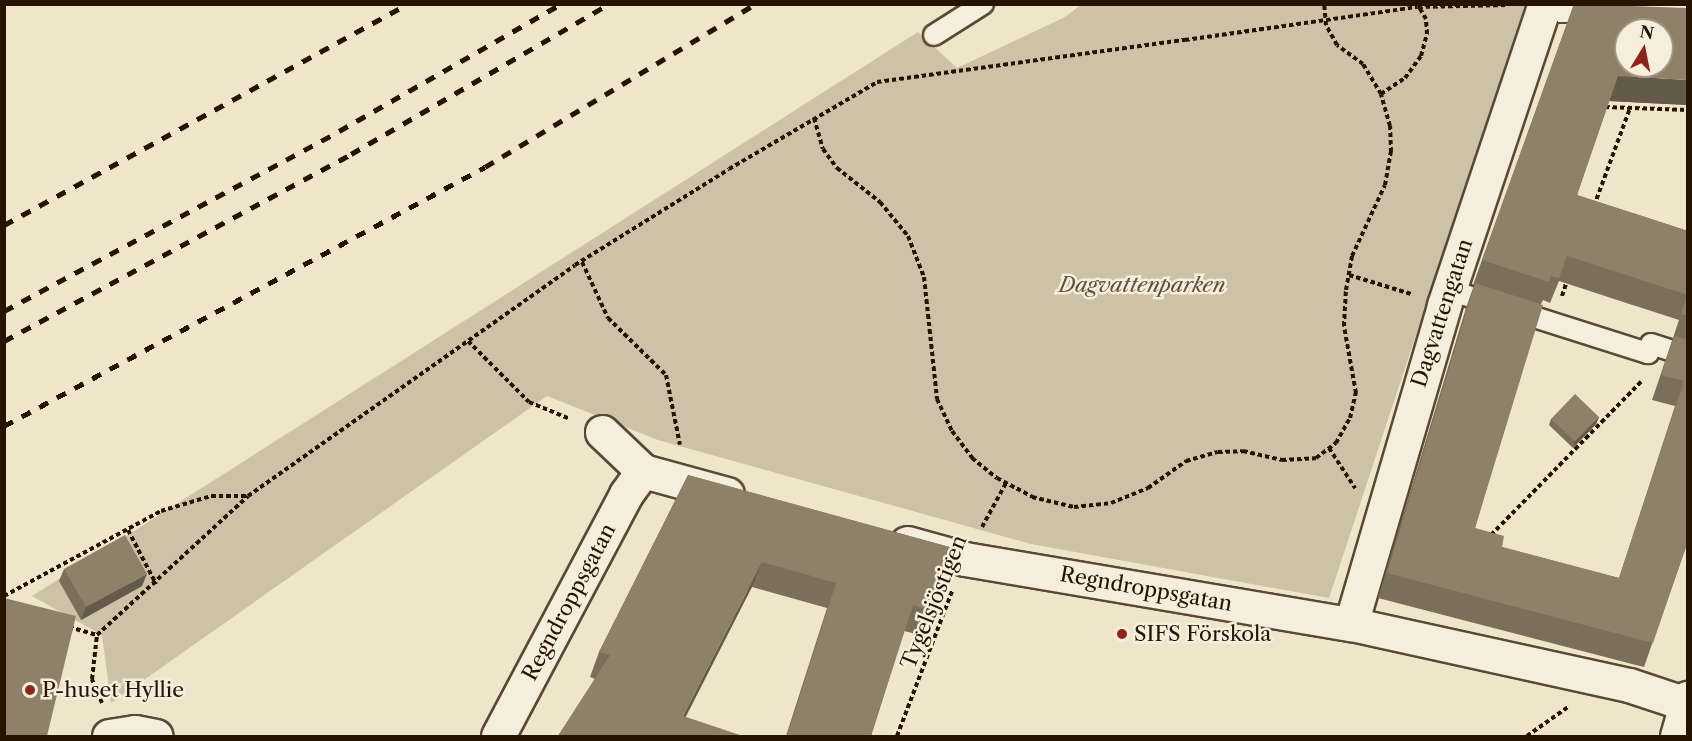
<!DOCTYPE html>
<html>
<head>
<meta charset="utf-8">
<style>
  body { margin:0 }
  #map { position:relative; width:1692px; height:741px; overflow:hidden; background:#efe5ca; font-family:"Libre Caslon Text",serif }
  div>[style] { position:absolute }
  .green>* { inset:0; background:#cdc1a8 }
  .path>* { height:4px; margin-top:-2px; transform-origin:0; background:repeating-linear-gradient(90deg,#271302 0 4.5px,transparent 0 7.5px) }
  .roads { filter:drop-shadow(2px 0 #594834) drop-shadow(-2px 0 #594834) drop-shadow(0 2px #594834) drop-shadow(0 -2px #594834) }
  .service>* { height:20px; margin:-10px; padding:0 10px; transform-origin:10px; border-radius:10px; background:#f5eedd }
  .minor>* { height:33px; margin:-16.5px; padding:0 16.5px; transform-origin:16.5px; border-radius:16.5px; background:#f5eedd }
  .rail>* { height:4.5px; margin-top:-2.25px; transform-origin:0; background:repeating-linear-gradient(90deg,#271302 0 10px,transparent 0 20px) }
  .path-bridge>* { height:4px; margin-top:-2px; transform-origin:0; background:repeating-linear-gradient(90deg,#271302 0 4.5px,transparent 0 7.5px) }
  .wall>* { inset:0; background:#7b6e5b }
  .shaded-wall>* { inset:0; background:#645a4a }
  .building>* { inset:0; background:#8f806a }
  .dots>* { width:16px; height:16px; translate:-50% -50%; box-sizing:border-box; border:3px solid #f5eedd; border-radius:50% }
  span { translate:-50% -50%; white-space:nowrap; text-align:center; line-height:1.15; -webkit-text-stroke:5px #f5eedd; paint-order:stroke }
  .park-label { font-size:21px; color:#61503c; font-style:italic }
  .street-label { font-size:21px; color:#271302 }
  .poi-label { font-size:21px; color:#271302 }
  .left { translate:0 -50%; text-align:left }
  .frame { position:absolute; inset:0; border:6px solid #271302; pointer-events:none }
  .north { position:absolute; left:1614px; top:18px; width:60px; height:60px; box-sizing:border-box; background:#f5eedd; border:2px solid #a39685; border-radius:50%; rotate:10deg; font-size:16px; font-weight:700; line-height:24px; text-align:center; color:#271302 }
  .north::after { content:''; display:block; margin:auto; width:21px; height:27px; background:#8f2418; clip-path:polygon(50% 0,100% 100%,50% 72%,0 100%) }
</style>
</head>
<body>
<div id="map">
  <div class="green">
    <div style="clip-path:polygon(1081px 5px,1525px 5px,1329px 598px,1031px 544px,658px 440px,547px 396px,111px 703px,102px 635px,32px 596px,918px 32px,957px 68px,1065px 17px)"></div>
  </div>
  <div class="path">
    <div style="left:1418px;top:7px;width:89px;rotate:-1.3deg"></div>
    <div style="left:1381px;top:94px;width:29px;rotate:-34deg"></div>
    <div style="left:1405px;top:78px;width:27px;rotate:-54deg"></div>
    <div style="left:1421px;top:56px;width:23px;rotate:-75deg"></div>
    <div style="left:1427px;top:34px;width:15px;rotate:-94deg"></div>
    <div style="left:1426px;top:19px;width:14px;rotate:-120deg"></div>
    <div style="left:1605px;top:107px;width:83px;rotate:2.1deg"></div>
    <div style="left:814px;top:118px;width:32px;rotate:74deg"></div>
    <div style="left:823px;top:149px;width:24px;rotate:54deg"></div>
    <div style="left:837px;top:168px;width:55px;rotate:38.3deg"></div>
    <div style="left:880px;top:202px;width:44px;rotate:50.5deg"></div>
    <div style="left:908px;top:236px;width:44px;rotate:68.7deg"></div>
    <div style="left:924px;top:277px;width:123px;rotate:83.9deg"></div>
    <div style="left:937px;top:399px;width:35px;rotate:65deg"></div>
    <div style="left:952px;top:431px;width:34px;rotate:53deg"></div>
    <div style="left:972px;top:458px;width:32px;rotate:39deg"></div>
    <div style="left:997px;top:478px;width:40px;rotate:28deg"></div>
    <div style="left:1032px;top:497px;width:43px;rotate:13.4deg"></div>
    <div style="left:1074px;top:507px;width:37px;rotate:-6deg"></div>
    <div style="left:1111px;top:503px;width:40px;rotate:-22deg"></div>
    <div style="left:1148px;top:488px;width:47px;rotate:-35.4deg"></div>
    <div style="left:1186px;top:461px;width:33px;rotate:-16deg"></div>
    <div style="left:1218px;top:452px;width:25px;rotate:-2deg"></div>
    <div style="left:1243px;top:451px;width:40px;rotate:13deg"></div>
    <div style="left:1282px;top:460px;width:34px;rotate:-3deg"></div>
    <div style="left:1316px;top:458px;width:25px;rotate:-37deg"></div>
    <div style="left:1336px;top:443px;width:29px;rotate:-61deg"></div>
    <div style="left:1350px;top:418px;width:26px;rotate:-77deg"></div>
    <div style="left:1356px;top:393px;width:68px;rotate:-100.2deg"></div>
    <div style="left:1344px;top:326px;width:36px;rotate:-87deg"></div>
    <div style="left:1346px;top:290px;width:35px;rotate:-80deg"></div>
    <div style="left:1352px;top:256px;width:78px;rotate:-65.1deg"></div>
    <div style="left:1385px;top:185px;width:34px;rotate:-80deg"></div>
    <div style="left:1391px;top:152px;width:26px;rotate:-92deg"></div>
    <div style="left:1390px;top:126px;width:33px;rotate:-106deg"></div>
    <div style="left:1381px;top:94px;width:35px;rotate:-121deg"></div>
    <div style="left:1363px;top:64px;width:32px;rotate:-144deg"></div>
    <div style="left:1337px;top:45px;width:23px;rotate:-119deg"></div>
    <div style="left:1326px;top:25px;width:21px;rotate:-95deg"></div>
    <div style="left:1594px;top:206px;width:104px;rotate:-69.8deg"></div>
    <div style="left:582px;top:262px;width:62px;rotate:65.1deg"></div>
    <div style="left:608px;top:318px;width:81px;rotate:44.5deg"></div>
    <div style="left:666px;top:375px;width:71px;rotate:78.7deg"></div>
    <div style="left:1349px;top:275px;width:65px;rotate:17deg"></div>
    <div style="left:1562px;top:296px;width:16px;rotate:-72deg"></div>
    <div style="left:468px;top:341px;width:86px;rotate:45deg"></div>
    <div style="left:529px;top:402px;width:44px;rotate:22.5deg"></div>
    <div style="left:1329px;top:448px;width:48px;rotate:57deg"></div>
    <div style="left:982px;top:527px;width:50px;rotate:-61.4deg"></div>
    <div style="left:128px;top:530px;width:61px;rotate:62.6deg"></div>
    <div style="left:1491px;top:535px;width:217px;rotate:-45.6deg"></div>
    <div style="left:4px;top:596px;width:179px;rotate:-28.4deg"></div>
    <div style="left:161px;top:511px;width:52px;rotate:-16.7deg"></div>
    <div style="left:211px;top:496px;width:36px"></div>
    <div style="left:69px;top:627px;width:29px;rotate:16deg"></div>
    <div style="left:102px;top:703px;width:26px;rotate:-113deg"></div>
    <div style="left:92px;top:679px;width:44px;rotate:-83.5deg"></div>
    <div style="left:97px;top:635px;width:205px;rotate:-42.6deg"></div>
    <div style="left:248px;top:496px;width:400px;rotate:-35.2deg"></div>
    <div style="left:575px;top:265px;width:181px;rotate:-31.9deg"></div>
    <div style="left:729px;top:169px;width:172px;rotate:-30.4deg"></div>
    <div style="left:877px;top:82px;width:311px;rotate:-7.8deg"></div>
    <div style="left:897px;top:736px;width:155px;rotate:-69.2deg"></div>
    <div style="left:1527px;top:736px;width:50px;rotate:-35.3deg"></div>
  </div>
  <div class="roads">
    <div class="service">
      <div style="left:934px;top:35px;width:58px;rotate:-32.3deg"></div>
      <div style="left:1449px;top:290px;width:209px;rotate:17.6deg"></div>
      <div style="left:1648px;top:353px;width:9px;rotate:-72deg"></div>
      <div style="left:1651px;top:344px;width:39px;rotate:18deg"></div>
    </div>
    <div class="minor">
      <div style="left:1546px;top:4px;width:142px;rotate:2.4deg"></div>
      <div style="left:602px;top:432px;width:57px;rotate:43.6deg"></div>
      <div style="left:907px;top:543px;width:60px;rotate:15.4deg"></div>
      <div style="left:965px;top:559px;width:391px;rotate:9.6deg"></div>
      <div style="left:1351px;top:624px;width:285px;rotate:12.4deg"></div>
      <div style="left:1629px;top:685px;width:60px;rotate:18.4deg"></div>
      <div style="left:1351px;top:624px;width:332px;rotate:-73.7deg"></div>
      <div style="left:1444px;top:305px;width:317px;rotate:-71.5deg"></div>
      <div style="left:109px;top:736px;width:26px;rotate:-9deg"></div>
      <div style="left:135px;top:732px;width:21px;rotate:11deg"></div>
      <div style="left:498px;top:736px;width:274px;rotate:-62.1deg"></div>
      <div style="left:626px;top:494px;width:29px;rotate:-54deg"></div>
      <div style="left:643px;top:471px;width:87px;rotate:15.3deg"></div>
      <div style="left:1677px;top:736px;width:40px;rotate:-74deg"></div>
    </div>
  </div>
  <div class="rail">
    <div style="left:4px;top:225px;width:460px;rotate:-28.7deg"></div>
    <div style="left:4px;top:311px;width:380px;rotate:-28.2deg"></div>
    <div style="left:339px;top:131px;width:256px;rotate:-29.8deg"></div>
    <div style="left:4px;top:341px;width:394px;rotate:-28.3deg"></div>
    <div style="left:351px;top:154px;width:298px;rotate:-30.2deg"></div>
    <div style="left:4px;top:426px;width:546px;rotate:-28.3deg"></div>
    <div style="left:485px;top:167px;width:315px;rotate:-31.1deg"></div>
  </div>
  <div class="path-bridge">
    <div style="left:1185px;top:40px;width:235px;rotate:-8.1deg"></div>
  </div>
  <div class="wall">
    <div style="clip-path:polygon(evenodd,1574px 4px,1688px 105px,1609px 101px,1577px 195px,1688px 231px,1688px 541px,1644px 667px,1378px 598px,1466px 308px,1474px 285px,1473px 285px,1574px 4px,1559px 281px,1679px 320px,1652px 400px,1675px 406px,1619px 578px,1502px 547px,1475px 528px,1541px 304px,1543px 300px,1550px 303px,1559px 281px)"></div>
    <div style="clip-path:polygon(1599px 417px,1596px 424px,1573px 448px,1549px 425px,1551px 419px)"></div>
    <div style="clip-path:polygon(688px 475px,953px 548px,920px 635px,904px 631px,871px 736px,786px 736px,827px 608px,752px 587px,558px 736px,595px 679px,590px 677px,599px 652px)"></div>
    <div style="clip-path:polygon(64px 569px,142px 586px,81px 620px,59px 581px)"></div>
  </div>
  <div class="shaded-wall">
    <div style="clip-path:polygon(1618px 76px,1688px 80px,1688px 105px,1609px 101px)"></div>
    <div style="clip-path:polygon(1599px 417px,1596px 424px,1573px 448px,1575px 441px)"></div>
    <div style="clip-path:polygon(762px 562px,752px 587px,676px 736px,683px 716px)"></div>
    <div style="clip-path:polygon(147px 574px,142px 586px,81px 620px,86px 607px)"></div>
  </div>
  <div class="building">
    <div style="clip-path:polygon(evenodd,1574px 4px,1631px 4px,1631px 6px,1688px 8px,1688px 80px,1618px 76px,1577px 195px,1688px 231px,1688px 295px,1567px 256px,1559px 278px,1551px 276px,1549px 282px,1482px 260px,1574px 4px,1626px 30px,1662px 30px,1662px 66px,1626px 66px,1626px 30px)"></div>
    <div style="clip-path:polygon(1475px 283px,1543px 305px,1475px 528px,1504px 536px,1502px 547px,1619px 578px,1684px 381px,1661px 375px,1674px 336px,1688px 340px,1688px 541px,1653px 643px,1387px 573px)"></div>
    <div style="clip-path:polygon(1688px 295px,1688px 316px,1681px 314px)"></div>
    <div style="clip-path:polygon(1575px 394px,1599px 417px,1575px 441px,1551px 419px)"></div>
    <div style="clip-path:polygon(688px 475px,953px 548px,929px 610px,913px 605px,871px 736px,787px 736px,836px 583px,762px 562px,683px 716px,743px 736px,558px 736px,610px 655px,599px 652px)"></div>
    <div style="clip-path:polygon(125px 535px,147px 574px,86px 607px,64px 569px)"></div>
    <div style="clip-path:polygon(4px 598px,76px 616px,47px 736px,4px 736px)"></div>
  </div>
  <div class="dots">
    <div style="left:1122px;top:634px;background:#8f2418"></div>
    <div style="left:30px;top:690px;background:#8f2418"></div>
  </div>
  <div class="park-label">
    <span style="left:1142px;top:285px">Dagvattenparken</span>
  </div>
  <div class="street-label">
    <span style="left:1442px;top:313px;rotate:-72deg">Dagvattengatan</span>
    <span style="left:1146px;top:589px;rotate:10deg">Regndroppsgatan</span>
    <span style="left:569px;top:602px;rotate:-62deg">Regndroppsgatan</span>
    <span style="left:934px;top:602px;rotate:-68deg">Tygelsjöstigen</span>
  </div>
  <div class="poi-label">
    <span class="left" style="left:1134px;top:634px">SIFS Förskola</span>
    <span class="left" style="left:42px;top:690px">P-huset Hyllie</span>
  </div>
  <div class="frame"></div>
  <div class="north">N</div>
</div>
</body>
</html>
